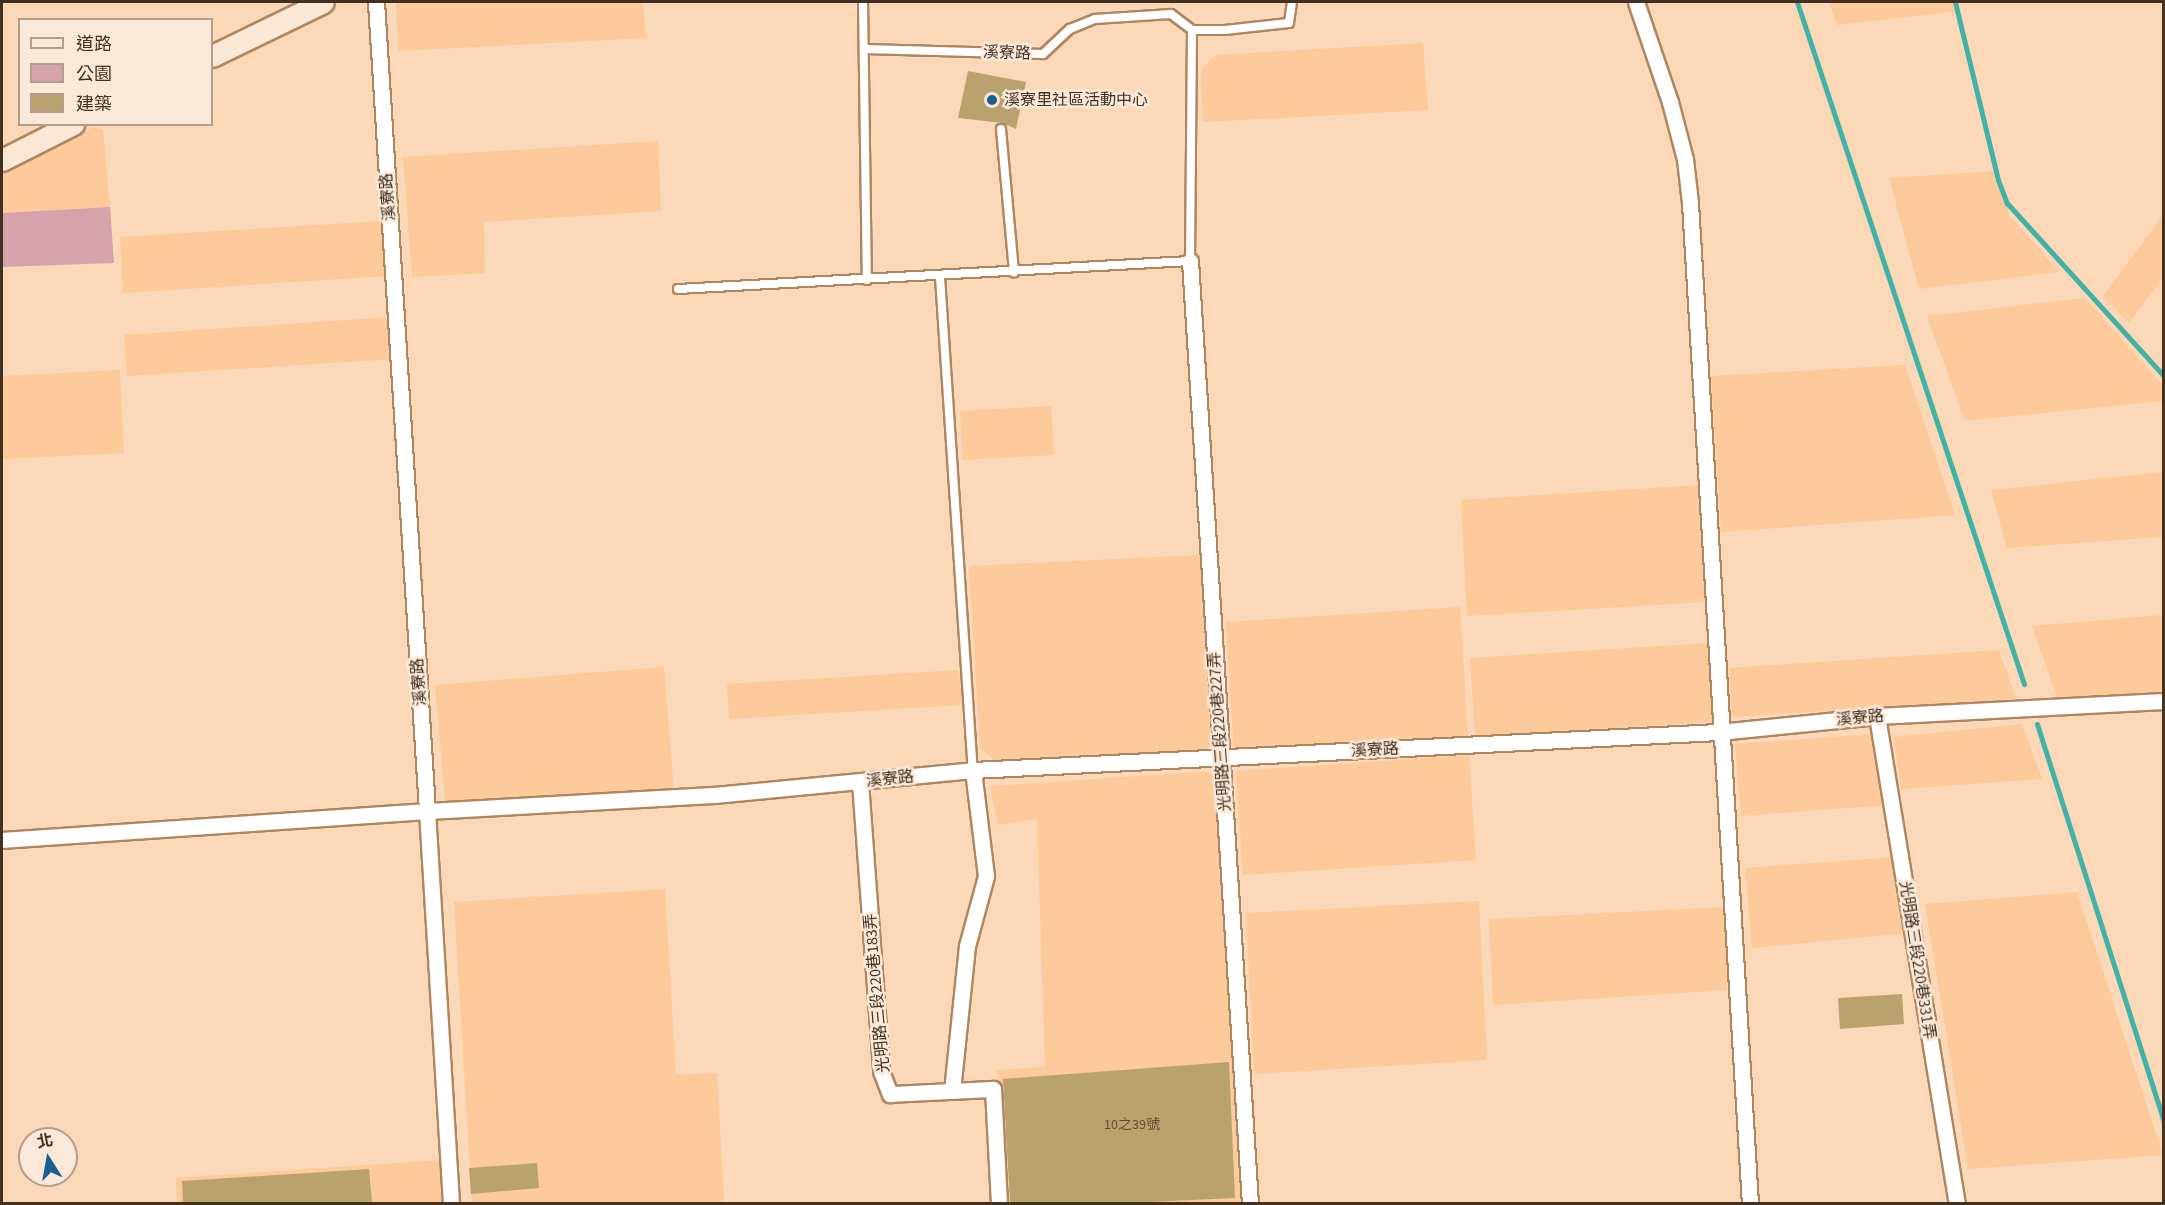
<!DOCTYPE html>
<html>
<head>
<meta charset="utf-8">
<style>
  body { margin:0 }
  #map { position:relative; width:2165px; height:1205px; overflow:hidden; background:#fbd8b7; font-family:"Source Sans 3","Noto Sans TC",sans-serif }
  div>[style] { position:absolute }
  .built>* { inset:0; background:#fcca9b }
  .green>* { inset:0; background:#d6a3ad }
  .stream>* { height:5px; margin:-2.5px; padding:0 2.5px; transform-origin:2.5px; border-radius:2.5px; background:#41b2a5 }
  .building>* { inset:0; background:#baa26f }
  .roads { filter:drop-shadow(2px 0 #af865f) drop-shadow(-2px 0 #af865f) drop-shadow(0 2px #af865f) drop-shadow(0 -2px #af865f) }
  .lane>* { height:8px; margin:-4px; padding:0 4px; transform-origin:4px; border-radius:4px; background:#fff }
  .street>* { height:15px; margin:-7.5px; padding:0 7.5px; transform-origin:7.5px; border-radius:7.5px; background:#fff }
  .secondary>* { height:21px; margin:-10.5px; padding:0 10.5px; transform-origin:10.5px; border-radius:10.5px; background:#fae7d4 }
  .dots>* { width:16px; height:16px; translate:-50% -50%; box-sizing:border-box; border:3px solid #fae8d8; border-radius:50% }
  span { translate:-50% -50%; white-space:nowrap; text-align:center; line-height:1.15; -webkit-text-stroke:5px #fae8d8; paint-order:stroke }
  .number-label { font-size:14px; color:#604d34 }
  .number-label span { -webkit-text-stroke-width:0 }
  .street-label { font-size:16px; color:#423121 }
  .poi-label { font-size:16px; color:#423121 }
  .left { translate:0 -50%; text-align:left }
  .frame { position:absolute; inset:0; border:3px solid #423121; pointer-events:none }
  .legend { position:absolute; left:18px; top:18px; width:195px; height:108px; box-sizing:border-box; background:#fae8d8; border:2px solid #b09f8f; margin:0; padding:8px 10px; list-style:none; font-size:18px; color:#423121 }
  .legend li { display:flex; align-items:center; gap:12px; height:30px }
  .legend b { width:30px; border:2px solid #b09f8f }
  .north { position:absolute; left:18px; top:1127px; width:60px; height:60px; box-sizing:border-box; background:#fae8d8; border:2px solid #b09f8f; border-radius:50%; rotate:349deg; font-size:16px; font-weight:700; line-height:24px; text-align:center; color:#423121 }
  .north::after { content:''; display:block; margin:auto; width:21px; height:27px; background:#176094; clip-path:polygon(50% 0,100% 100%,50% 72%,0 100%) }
</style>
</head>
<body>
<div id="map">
  <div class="built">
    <div style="clip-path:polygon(421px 2px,643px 2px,646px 38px,398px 51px,396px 3px)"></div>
    <div style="clip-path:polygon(1829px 2px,1957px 2px,1959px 11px,1837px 25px)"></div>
    <div style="clip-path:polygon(1423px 43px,1428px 110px,1203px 122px,1201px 70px,1215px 55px)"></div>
    <div style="clip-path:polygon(93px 127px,103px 130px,110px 207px,2px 213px,2px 175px)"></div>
    <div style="clip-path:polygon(658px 141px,661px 211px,484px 222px,485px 273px,412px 277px,403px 157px)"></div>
    <div style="clip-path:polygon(1997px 171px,2010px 216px,2059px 272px,1919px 289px,1889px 178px)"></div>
    <div style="clip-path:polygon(2163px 215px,2163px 278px,2129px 323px,2103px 296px)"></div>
    <div style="clip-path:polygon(383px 221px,387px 276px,123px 293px,120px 237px)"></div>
    <div style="clip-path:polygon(2085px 298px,2163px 386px,2163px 401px,1965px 421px,1927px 316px)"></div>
    <div style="clip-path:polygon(391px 317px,394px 359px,127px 376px,124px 335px)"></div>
    <div style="clip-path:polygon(1905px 365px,1955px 515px,1721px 532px,1711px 376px)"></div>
    <div style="clip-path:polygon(120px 370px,124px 453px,2px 459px,2px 376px)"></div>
    <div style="clip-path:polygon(1051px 406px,1054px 455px,963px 460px,960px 411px)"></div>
    <div style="clip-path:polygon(2163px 472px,2163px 537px,2007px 548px,1991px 490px)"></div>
    <div style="clip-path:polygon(1700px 485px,1707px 602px,1467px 616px,1461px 500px)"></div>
    <div style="clip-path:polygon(1202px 555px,1213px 742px,1196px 759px,1001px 767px,980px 747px,969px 566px)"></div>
    <div style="clip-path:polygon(1460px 607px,1468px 738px,1234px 753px,1226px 622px)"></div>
    <div style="clip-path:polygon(2163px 615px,2163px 695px,2059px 703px,2032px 626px)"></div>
    <div style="clip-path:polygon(1709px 643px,1714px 722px,1475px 736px,1470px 658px)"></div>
    <div style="clip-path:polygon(1999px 650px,2016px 699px,1732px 717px,1729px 668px)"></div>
    <div style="clip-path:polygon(664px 667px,674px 793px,452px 805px,445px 802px,435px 685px)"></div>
    <div style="clip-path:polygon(959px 670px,962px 705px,729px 719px,727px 684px)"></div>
    <div style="clip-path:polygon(2022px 724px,2042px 779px,1901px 789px,1894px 737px)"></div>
    <div style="clip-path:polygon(1875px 734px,1887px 805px,1741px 816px,1735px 744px)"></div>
    <div style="clip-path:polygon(1469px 755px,1476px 860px,1243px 875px,1236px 771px)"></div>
    <div style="clip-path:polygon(1214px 771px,1241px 1203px,1012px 1203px,997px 1070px,1045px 1067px,1037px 819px,998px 825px,990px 786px)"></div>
    <div style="clip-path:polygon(1896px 857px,1909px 933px,1752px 948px,1745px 868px)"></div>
    <div style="clip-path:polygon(665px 889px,676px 1075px,717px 1073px,724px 1202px,472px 1203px,454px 902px)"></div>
    <div style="clip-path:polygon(2077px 892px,2163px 1155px,1968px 1169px,1925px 904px)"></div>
    <div style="clip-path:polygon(1479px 901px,1487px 1060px,1254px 1074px,1246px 913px)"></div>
    <div style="clip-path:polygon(1726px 907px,1727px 990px,1493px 1005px,1489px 919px)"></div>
    <div style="clip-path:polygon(441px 1160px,443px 1203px,177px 1203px,176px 1178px)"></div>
  </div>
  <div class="green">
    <div style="clip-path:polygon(110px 207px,114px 263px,2px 267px,2px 213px)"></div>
  </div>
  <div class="stream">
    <div style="left:1797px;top:2px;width:719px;rotate:71.59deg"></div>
    <div style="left:1955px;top:2px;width:183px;rotate:76.4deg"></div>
    <div style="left:1998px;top:180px;width:25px;rotate:69deg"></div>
    <div style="left:2007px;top:203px;width:234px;rotate:47.8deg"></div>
    <div style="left:2037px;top:724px;width:417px;rotate:72.3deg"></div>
  </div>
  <div class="building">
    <div style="clip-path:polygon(968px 71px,1026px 82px,1016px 129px,1003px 123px,958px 118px)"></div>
    <div style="clip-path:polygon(1902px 994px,1904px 1024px,1840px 1029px,1838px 998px)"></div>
    <div style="clip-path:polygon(1229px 1062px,1235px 1198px,1128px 1203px,1010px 1203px,1003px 1079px)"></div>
    <div style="clip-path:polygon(537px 1163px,539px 1188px,471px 1194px,469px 1168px)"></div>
    <div style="clip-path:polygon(369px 1169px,372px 1203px,183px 1203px,182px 1181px)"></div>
  </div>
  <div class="roads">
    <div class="lane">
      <div style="left:863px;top:2px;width:278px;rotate:89.2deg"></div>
      <div style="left:865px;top:49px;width:178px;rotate:1.6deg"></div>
      <div style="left:1043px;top:54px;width:37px;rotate:-43deg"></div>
      <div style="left:1070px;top:29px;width:27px;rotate:-22deg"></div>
      <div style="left:1095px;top:19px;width:76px;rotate:-3.8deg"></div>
      <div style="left:1171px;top:14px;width:26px;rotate:37deg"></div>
      <div style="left:1192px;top:30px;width:33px"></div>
      <div style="left:1225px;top:30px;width:64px;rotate:-6.2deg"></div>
      <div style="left:1289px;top:23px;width:21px;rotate:-82deg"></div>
      <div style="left:1001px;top:129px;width:144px;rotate:84.8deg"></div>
      <div style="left:940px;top:277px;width:494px;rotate:86.2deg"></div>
      <div style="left:678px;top:289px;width:513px;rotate:-3.13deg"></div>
      <div style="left:1190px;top:261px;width:231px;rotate:-89.5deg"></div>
    </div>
    <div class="street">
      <div style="left:376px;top:2px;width:811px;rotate:86.39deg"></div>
      <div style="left:427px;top:811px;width:287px;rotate:-3.2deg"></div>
      <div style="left:714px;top:795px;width:260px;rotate:-5.5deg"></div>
      <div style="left:973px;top:770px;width:747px;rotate:-2.92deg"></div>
      <div style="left:1719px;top:732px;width:159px;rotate:-5.8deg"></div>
      <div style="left:1877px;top:716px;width:287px;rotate:-3deg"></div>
      <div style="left:1636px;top:2px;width:106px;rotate:71.2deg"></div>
      <div style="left:1670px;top:102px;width:59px;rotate:75.3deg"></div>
      <div style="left:1685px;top:159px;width:44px;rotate:83.5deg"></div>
      <div style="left:1690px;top:203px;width:1003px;rotate:86.57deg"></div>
      <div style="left:1190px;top:261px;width:945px;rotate:86.36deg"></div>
      <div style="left:1877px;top:716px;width:495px;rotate:80.7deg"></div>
      <div style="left:860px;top:782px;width:290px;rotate:85.8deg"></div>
      <div style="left:881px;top:1071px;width:25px;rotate:69deg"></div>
      <div style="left:890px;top:1094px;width:103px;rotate:-2.8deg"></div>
      <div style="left:993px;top:1089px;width:115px;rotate:87deg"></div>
      <div style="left:2px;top:840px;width:426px;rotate:-3.9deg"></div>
      <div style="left:427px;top:811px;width:394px;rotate:86.5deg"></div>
      <div style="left:952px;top:1091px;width:146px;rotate:-84.1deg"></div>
      <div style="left:967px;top:946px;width:73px;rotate:-74.8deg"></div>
      <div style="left:986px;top:876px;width:107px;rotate:-97deg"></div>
    </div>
    <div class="secondary">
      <div style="left:212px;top:56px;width:123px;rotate:-25.9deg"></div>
      <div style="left:2px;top:160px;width:80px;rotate:-26.9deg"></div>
    </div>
  </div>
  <div class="dots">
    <div style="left:992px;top:100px;background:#176094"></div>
  </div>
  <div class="number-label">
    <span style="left:1132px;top:1125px">10之39號</span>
  </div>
  <div class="street-label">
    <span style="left:1007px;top:53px;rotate:2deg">溪寮路</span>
    <span style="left:388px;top:197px;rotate:-94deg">溪寮路</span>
    <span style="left:419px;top:682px;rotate:-94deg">溪寮路</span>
    <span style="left:1860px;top:718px;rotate:-5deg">溪寮路</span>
    <span style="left:1220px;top:732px;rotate:-94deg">光明路三段220巷227弄</span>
    <span style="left:1375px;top:750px;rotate:-3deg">溪寮路</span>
    <span style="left:890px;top:779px;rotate:-6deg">溪寮路</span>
    <span style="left:1917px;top:960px;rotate:81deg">光明路三段220巷331弄</span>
    <span style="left:877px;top:993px;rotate:-95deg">光明路三段220巷183弄</span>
  </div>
  <div class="poi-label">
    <span class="left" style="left:1004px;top:100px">溪寮里社區活動中心</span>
  </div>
  <div class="frame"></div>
  <ul class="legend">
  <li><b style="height:8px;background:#fae7d4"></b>道路</li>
  <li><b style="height:16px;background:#d6a3ad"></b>公園</li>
  <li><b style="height:16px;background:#baa26f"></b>建築</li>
  </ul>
  <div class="north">北</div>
</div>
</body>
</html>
